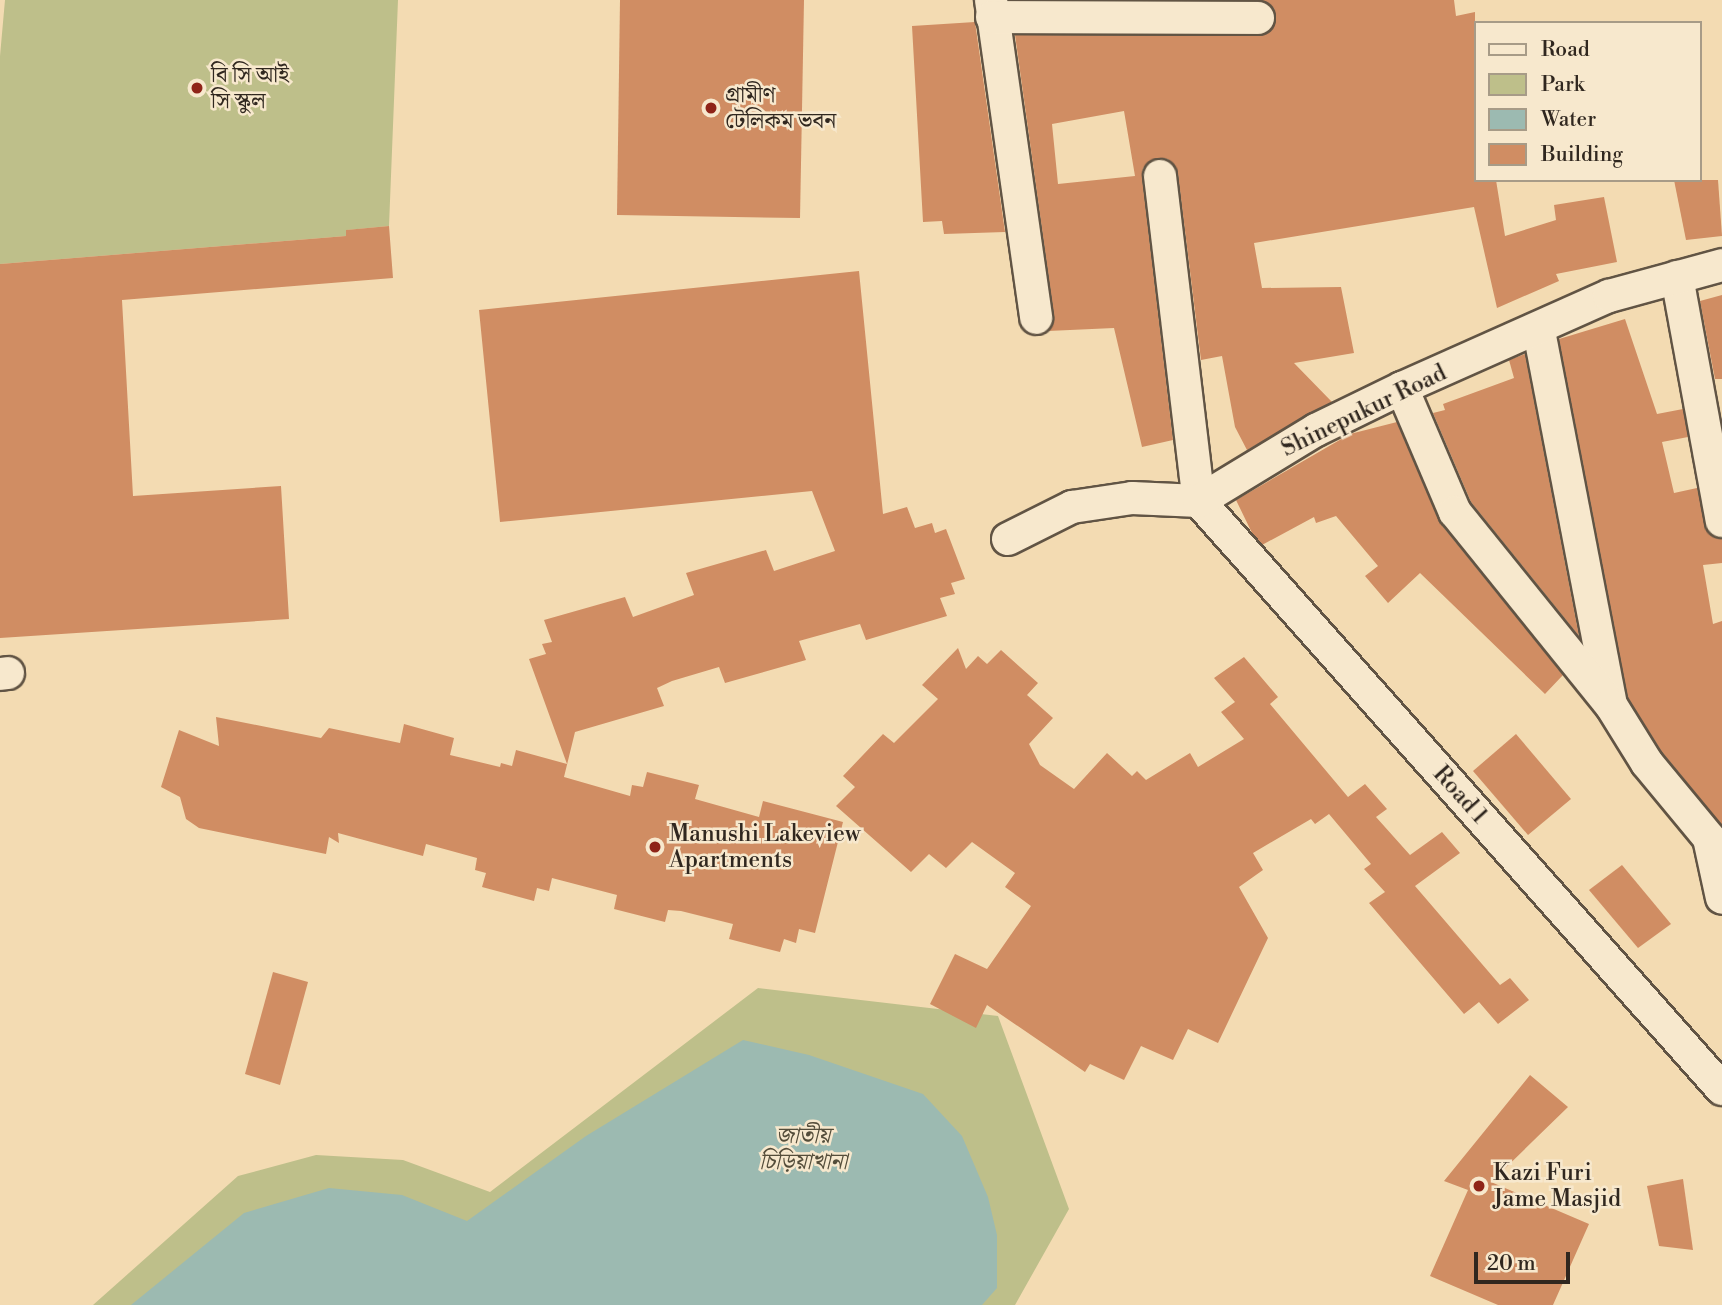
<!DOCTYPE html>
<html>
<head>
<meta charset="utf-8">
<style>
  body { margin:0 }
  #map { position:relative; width:1722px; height:1305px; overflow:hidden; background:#f3dbb2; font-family:"Libre Bodoni","Noto Serif Bengali",serif }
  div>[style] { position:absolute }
  .green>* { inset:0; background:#bebf8a }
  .water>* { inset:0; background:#9cbab1 }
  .building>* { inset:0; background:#d08d63 }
  .roads { filter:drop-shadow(2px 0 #615444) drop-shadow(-2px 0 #615444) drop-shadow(0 2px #615444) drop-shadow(0 -2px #615444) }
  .minor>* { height:32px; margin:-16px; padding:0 16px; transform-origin:16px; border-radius:16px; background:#f7e8cd }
  .dots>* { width:19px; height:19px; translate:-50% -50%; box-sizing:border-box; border:4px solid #f7e8cd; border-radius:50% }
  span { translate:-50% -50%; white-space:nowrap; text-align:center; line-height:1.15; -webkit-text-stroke:5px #f7e8cd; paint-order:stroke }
  .poi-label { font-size:23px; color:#30271f }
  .left { translate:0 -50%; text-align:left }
  .street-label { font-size:23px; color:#30271f }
  .park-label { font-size:23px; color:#544d3a; font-style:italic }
  .legend { position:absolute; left:1474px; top:21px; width:228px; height:161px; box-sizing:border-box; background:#f7e8cd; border:2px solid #a79b87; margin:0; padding:9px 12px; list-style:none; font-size:21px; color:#30271f }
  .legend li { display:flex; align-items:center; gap:14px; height:35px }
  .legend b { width:35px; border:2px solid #a79b87 }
  .scale { position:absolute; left:1474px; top:1252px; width:96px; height:32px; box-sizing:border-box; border:4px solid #30271f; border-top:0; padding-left:9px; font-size:21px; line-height:24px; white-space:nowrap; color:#30271f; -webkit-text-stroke:5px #f7e8cd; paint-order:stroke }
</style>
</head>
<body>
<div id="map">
  <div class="green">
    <div style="clip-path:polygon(5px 0,398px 0,389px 226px,347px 230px,346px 236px,0 264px,0 56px)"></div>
    <div style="clip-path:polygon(758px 988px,998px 1016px,1069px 1209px,1015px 1305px,93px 1305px,238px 1176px,316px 1155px,403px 1160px,490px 1192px)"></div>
  </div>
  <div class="water">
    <div style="clip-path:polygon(743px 1040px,809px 1055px,923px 1094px,962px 1136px,988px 1197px,997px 1235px,997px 1288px,982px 1305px,131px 1305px,244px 1213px,329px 1188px,402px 1195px,467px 1221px,586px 1136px)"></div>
  </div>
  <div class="building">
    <div style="clip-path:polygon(620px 0,804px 0,800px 218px,617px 215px)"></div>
    <div style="clip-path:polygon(evenodd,1260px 0,1454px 0,1456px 16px,1475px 12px,1475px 180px,1496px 180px,1505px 236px,1556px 220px,1554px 205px,1604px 197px,1617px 262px,1556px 274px,1559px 281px,1497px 308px,1474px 207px,1254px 243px,1262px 288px,1341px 287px,1354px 353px,1294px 363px,1332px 402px,1247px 450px,1235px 427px,1222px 356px,1201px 360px,1178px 174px,1168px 159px,1157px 158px,1143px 168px,1142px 178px,1173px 440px,1142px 447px,1114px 328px,1048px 331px,1054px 315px,1015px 35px,1259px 36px,1273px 28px,1276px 19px,1274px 8px,1260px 0,1124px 111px,1135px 176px,1058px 184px,1052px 124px,1124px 111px)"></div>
    <div style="clip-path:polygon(975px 22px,1005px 232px,944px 234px,942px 221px,923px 222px,912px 26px)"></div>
    <div style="clip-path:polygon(1674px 180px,1718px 180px,1722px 236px,1686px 240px)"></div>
    <div style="clip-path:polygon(389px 226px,393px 278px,122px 300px,133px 496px,281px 486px,289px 619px,0 638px,0 264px,346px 236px,346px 230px)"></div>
    <div style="clip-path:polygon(859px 271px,883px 514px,907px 507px,915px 528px,932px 523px,935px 533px,946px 529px,965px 579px,951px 583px,955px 594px,940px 598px,947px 616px,866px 640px,860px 624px,799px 641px,806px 660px,725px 683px,719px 667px,672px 681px,657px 688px,664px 706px,575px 732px,564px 777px,630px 796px,632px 785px,643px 787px,647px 772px,699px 785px,695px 799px,759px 817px,763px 801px,843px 822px,815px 933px,799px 929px,796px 943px,784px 939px,780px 952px,729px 939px,733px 924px,681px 911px,668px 910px,665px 922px,614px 909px,617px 895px,552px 878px,549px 891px,537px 888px,534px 901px,482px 887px,486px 873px,475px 870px,477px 858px,426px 844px,423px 856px,338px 833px,339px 843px,329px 837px,326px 854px,199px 828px,186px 819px,180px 797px,161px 787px,179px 730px,219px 746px,216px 717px,321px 738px,329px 728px,400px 743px,404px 724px,454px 738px,450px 755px,500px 767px,501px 763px,512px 766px,516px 750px,567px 764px,529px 659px,546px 654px,542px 644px,552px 642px,544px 620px,625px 597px,633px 617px,694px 595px,686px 573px,766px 550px,774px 571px,835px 551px,812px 491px,500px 522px,479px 310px)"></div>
    <div style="clip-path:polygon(1722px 295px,1722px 379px,1715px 379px,1700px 301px)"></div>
    <div style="clip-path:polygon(1625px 319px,1657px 414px,1683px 409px,1688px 437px,1662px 442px,1674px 493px,1697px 488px,1708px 532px,1722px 539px,1722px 563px,1703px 565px,1713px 624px,1722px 621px,1722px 825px,1662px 752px,1628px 698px,1559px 339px)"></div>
    <div style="clip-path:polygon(1525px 354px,1579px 636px,1471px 502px,1433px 413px,1445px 410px,1443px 404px,1514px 378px,1509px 360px)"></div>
    <div style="clip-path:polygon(1397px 422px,1440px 523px,1563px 675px,1545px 694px,1420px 573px,1388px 603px,1365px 576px,1378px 566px,1336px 516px,1316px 523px,1314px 517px,1262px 545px,1253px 535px,1236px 500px,1350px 434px)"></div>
    <div style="clip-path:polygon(958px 648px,966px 669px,978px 656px,987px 664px,1001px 650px,1038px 683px,1027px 695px,1053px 718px,1029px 744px,1040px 765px,1074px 789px,1107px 753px,1132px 776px,1137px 771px,1146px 780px,1190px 753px,1198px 767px,1244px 739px,1221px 712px,1235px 702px,1214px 678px,1244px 657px,1278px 697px,1270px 704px,1348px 797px,1365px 784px,1387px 809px,1376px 817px,1410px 855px,1442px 832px,1460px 853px,1415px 886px,1500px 985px,1510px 978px,1529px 1000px,1498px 1024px,1479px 1002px,1464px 1014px,1369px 903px,1385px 892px,1364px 869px,1371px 864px,1329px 814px,1315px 824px,1311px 819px,1253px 853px,1263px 870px,1239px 887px,1268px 938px,1218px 1043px,1188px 1029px,1173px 1060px,1141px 1046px,1124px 1080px,1090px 1064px,1085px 1072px,987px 1005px,976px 1028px,930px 1004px,955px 954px,987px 969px,1031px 906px,1005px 887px,1015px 873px,972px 842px,946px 868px,929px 854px,911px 872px,836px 806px,855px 787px,843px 776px,883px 734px,894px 743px,938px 699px,922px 685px)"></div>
    <div style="clip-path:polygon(1516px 734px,1571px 799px,1528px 835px,1473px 771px)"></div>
    <div style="clip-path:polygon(1622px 865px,1671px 924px,1638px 948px,1589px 890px)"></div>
    <div style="clip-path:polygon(273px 972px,308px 982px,280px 1085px,245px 1074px)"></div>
    <div style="clip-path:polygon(1530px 1075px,1568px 1107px,1491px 1182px,1589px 1224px,1553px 1305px,1498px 1305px,1430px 1276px,1468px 1190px,1444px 1181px)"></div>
    <div style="clip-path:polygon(1683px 1179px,1693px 1250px,1659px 1246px,1647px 1186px)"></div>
  </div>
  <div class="roads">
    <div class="minor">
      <div style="left:991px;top:0;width:321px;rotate:81.9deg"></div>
      <div style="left:992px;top:17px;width:266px;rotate:0.2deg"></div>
      <div style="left:1160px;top:176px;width:327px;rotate:83.2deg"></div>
      <div style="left:1199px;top:501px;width:787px;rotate:48.35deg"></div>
      <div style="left:1677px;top:277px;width:248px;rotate:79.6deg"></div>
      <div style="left:1539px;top:331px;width:376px;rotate:79.1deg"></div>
      <div style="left:1402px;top:388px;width:135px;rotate:66.9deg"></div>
      <div style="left:1455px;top:512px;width:248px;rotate:51.1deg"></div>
      <div style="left:1611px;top:705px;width:68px;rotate:58.2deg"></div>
      <div style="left:1647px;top:763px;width:97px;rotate:50.4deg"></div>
      <div style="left:1709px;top:838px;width:61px;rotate:77.8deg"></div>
      <div style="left:1008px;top:539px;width:72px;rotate:-26.6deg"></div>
      <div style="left:1072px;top:507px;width:61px;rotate:-8.5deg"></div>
      <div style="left:1132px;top:498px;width:67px;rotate:2.6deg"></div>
      <div style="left:1199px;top:501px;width:137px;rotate:-31.3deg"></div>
      <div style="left:1316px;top:430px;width:96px;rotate:-26deg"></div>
      <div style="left:1402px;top:388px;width:227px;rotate:-24deg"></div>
      <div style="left:1609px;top:296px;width:117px;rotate:-15.3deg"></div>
      <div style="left:0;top:674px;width:8px;rotate:-7deg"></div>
    </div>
  </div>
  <div class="dots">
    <div style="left:197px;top:88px;background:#8f2418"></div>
    <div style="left:711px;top:108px;background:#8f2418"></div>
    <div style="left:655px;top:847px;background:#8f2418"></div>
    <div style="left:1479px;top:1186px;background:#8f2418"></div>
  </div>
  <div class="poi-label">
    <span class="left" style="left:211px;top:88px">বি সি আই<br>সি স্কুল</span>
    <span class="left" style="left:725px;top:108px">গ্রামীণ<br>টেলিকম ভবন</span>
    <span class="left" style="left:669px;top:847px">Manushi Lakeview<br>Apartments</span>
    <span class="left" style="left:1493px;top:1186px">Kazi Furi<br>Jame Masjid</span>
  </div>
  <div class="street-label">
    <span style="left:1364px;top:411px;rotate:-26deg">Shinepukur Road</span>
    <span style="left:1460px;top:795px;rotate:48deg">Road 1</span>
  </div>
  <div class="park-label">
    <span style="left:803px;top:1149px">জাতীয়<br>চিড়িয়াখানা</span>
  </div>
  <ul class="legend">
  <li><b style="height:9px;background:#f7e8cd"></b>Road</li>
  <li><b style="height:19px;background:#bebf8a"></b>Park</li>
  <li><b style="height:19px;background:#9cbab1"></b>Water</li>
  <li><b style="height:19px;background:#d08d63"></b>Building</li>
  </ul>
  <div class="scale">20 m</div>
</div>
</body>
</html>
